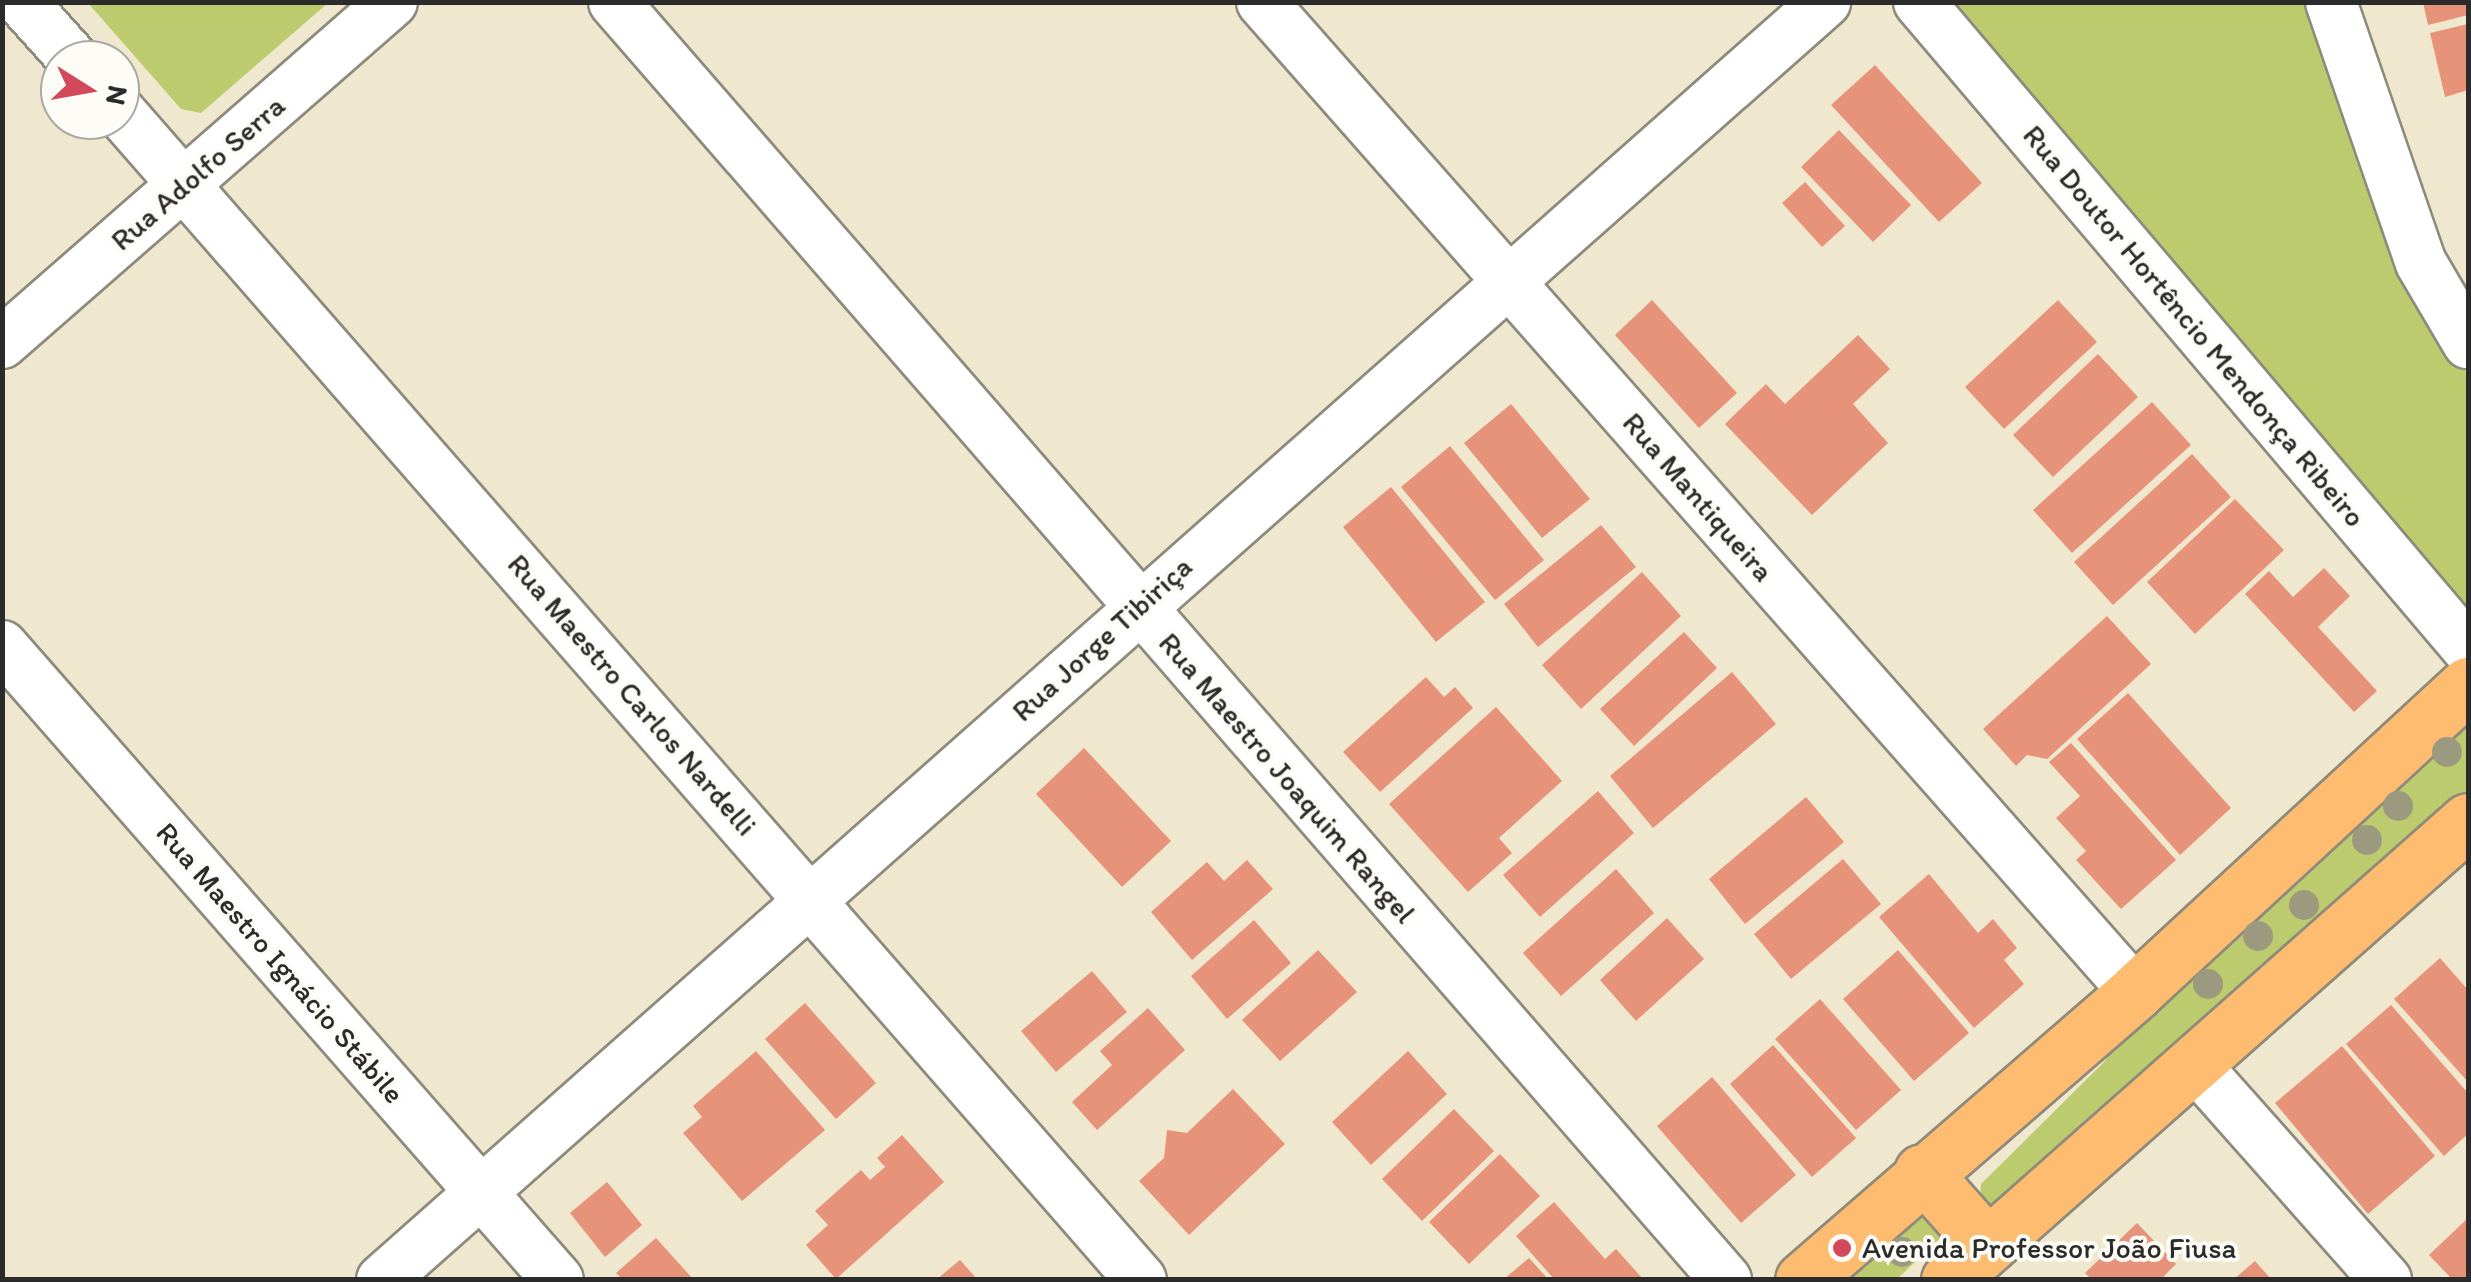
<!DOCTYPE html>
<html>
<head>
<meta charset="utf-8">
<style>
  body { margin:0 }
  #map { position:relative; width:2471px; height:1282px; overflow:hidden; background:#f0e8ce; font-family:Itim,sans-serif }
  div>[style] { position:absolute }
  .green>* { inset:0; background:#bccb6d }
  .building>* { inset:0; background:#e6937a }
  .roads { filter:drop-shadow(2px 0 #8e8a7c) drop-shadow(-2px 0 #8e8a7c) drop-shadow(0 2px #8e8a7c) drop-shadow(0 -2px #8e8a7c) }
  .minor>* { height:50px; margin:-25px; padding:0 25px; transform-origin:25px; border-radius:25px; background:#fff }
  .major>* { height:55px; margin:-27.5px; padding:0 27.5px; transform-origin:27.5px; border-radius:27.5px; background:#febc70 }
  .trees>* { width:30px; height:30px; margin:-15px; border-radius:50%; background:#9b9a7f }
  .dots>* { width:28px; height:28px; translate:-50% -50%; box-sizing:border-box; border:5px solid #fdfcf7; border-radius:50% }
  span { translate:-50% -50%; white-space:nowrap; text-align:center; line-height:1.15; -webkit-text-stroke:8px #fdfcf7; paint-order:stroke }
  .street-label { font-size:30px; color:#2b2b2b }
  .poi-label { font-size:30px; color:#2b2b2b }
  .left { translate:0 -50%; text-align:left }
  .frame { position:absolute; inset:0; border:5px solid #2b2b2b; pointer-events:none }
  .north { position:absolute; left:40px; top:40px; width:100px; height:100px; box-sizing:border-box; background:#fdfcf7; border:2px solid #a9a8a5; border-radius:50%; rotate:101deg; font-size:28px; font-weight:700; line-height:40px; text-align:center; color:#2b2b2b }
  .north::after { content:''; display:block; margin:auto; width:35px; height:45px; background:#d1495b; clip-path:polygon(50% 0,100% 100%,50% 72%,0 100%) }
</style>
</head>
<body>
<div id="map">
  <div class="green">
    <div style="clip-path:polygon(88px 3px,328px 3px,201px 113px,181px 109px)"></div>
    <div style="clip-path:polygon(1948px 3px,2320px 3px,2442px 327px,2468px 376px,2468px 618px)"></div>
    <div style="clip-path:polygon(2468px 718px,2468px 797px,1995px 1209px,1980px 1200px,1981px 1184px,2105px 1061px,2129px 1013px)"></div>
    <div style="clip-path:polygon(1924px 1206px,1946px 1233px,1897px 1279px,1842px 1279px)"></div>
  </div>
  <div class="building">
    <div style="clip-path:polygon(2423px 2px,2468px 2px,2468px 15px,2428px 25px)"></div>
    <div style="clip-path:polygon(2468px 24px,2468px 90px,2445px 97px,2430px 33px)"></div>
    <div style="clip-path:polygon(1875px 65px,1982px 183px,1939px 222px,1831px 105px)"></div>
    <div style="clip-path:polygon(1839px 130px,1911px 205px,1873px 242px,1801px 167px)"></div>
    <div style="clip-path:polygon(1805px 182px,1845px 226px,1822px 247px,1782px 203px)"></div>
    <div style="clip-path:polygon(1652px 300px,1737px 393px,1699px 428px,1615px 335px)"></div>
    <div style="clip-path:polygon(2058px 300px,2097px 342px,2004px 429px,1965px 387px)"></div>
    <div style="clip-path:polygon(1858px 335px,1890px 369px,1853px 404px,1888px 443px,1812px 515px,1725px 424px,1766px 384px,1785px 404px)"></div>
    <div style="clip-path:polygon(2098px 354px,2138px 397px,2053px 477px,2013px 435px)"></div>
    <div style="clip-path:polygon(2152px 402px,2191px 445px,2072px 553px,2033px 510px)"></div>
    <div style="clip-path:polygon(1511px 404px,1590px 499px,1542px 538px,1464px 443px)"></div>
    <div style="clip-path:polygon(1450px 446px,1544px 560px,1495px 600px,1401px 487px)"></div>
    <div style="clip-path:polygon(2192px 454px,2231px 497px,2113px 605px,2074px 562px)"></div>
    <div style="clip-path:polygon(1391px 487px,1485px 602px,1436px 642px,1343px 527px)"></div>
    <div style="clip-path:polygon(2235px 499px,2284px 550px,2195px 634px,2147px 582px)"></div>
    <div style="clip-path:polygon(1601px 525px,1636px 567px,1538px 647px,1504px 604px)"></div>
    <div style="clip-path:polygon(2324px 568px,2350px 596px,2318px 627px,2377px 691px,2354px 712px,2245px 594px,2269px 571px,2293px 597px)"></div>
    <div style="clip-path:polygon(1642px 572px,1681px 616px,1581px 709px,1542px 665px)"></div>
    <div style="clip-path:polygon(2107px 616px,2151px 664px,2047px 759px,2027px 755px,2016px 766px,1983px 729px)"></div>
    <div style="clip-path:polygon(1684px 632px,1717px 668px,1634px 746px,1600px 709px)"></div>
    <div style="clip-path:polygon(1732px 672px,1776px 724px,1653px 828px,1610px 776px)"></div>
    <div style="clip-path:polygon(1426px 677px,1444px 697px,1455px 687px,1473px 708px,1380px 792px,1343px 752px)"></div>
    <div style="clip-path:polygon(2128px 693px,2231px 808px,2180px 855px,2077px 739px)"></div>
    <div style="clip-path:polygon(1496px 707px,1562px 781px,1499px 838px,1512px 853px,1468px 892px,1389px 804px)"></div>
    <div style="clip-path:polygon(2071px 743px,2176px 860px,2121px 909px,2076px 860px,2086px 851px,2056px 818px,2080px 796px,2049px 762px)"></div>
    <div style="clip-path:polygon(1084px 748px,1171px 841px,1122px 887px,1036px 794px)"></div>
    <div style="clip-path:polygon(1598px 791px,1634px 833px,1540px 917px,1503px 875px)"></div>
    <div style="clip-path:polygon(1806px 797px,1844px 842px,1745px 924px,1709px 879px)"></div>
    <div style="clip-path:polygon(1843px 859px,1881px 904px,1791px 979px,1754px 934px)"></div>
    <div style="clip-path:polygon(1247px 860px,1273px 889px,1192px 960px,1151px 912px,1207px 862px,1224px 881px)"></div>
    <div style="clip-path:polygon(1616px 869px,1654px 913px,1561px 996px,1523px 953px)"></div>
    <div style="clip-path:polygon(1929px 874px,1978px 933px,1993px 919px,2017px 948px,2004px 960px,2024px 984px,1974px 1028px,1879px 917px)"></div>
    <div style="clip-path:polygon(1667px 918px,1704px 959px,1636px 1021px,1600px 980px)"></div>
    <div style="clip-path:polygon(1254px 920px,1291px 963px,1227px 1019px,1191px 976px)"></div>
    <div style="clip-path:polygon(1318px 950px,1357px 992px,1280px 1061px,1242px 1020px)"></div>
    <div style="clip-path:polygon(1898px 950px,1969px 1033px,1914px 1081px,1843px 999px)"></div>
    <div style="clip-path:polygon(2440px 958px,2468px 990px,2468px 1082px,2394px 999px)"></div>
    <div style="clip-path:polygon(1092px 971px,1127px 1012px,1056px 1072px,1021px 1031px)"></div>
    <div style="clip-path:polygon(1820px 999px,1901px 1090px,1856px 1130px,1775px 1039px)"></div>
    <div style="clip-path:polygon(805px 1003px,876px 1083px,836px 1119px,765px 1039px)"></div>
    <div style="clip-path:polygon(2391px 1005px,2468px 1093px,2468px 1134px,2444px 1156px,2346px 1044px)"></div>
    <div style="clip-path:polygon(1148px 1008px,1185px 1050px,1097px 1130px,1072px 1102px,1112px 1065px,1100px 1051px)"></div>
    <div style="clip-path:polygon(1773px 1045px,1856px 1138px,1812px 1177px,1730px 1084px)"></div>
    <div style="clip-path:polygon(2342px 1046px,2435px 1156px,2368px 1214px,2275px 1103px)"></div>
    <div style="clip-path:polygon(756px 1051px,825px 1130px,742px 1201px,683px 1133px,702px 1117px,693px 1106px)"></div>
    <div style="clip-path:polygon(1408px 1051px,1447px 1094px,1371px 1165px,1332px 1122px)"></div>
    <div style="clip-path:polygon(1712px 1077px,1796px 1175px,1741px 1223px,1657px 1126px)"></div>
    <div style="clip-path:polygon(1233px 1089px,1285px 1144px,1189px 1235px,1139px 1181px,1164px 1158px,1167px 1130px,1187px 1133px)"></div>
    <div style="clip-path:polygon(1454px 1109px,1494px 1151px,1422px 1221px,1382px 1179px)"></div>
    <div style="clip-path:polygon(902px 1135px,944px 1182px,836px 1279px,806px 1245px,828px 1225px,815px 1211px,861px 1170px,870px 1180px,885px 1167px,877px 1158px)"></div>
    <div style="clip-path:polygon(1500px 1154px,1540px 1196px,1469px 1264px,1429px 1222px)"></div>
    <div style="clip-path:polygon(607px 1182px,642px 1225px,605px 1257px,570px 1213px)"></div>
    <div style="clip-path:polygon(1554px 1202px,1605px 1259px,1616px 1249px,1643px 1279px,1554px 1279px,1516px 1236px)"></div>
    <div style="clip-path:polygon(2468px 1218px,2468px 1279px,2452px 1279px,2429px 1255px)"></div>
    <div style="clip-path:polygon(2137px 1223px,2176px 1264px,2163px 1277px,2165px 1279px,2091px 1279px,2085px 1273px)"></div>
    <div style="clip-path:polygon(656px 1238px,693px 1279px,622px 1279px,616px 1273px)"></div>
    <div style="clip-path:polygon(1529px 1258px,1548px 1279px,1504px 1279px)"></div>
    <div style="clip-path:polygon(960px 1260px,977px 1279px,937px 1279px)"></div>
    <div style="clip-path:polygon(2255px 1261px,2271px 1279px,2234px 1279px)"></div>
  </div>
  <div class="roads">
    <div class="minor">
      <div style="left:22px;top:2px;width:78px;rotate:48.1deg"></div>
      <div style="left:614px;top:2px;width:1694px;rotate:48.97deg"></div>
      <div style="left:1262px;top:2px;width:1320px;rotate:48.59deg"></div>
      <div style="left:1919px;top:2px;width:849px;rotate:49.68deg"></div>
      <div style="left:2331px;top:2px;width:276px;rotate:71deg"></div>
      <div style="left:2421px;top:263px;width:93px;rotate:59.6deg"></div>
      <div style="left:120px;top:112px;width:1551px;rotate:48.84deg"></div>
      <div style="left:2px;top:343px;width:518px;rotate:-41.17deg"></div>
      <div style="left:2px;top:646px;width:843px;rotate:48.75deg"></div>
      <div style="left:2195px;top:1065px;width:288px;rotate:48.4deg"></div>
      <div style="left:382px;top:1280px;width:1928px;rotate:-41.53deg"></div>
    </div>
    <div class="major">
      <div style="left:1922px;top:1172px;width:98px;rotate:48.3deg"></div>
      <div style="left:1803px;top:1280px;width:440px;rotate:-40.9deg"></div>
      <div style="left:2135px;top:992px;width:453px;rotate:-42.7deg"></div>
      <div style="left:1949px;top:1280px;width:693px;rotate:-41.49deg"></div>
    </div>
  </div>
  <div class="trees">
    <div style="left:2447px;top:752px"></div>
    <div style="left:2398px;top:806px"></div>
    <div style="left:2367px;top:840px"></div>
    <div style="left:2304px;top:905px"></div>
    <div style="left:2258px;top:936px"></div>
    <div style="left:2208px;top:984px"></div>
    <div style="left:1902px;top:1252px"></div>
  </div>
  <div class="dots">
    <div style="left:1842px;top:1248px;background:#d1495b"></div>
  </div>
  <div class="street-label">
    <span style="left:198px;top:173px;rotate:-41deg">Rua Adolfo Serra</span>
    <span style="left:2194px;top:326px;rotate:50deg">Rua Doutor Hortêncio Mendonça Ribeiro</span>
    <span style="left:1698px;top:497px;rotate:49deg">Rua Mantiqueira</span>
    <span style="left:1102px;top:639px;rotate:-42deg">Rua Jorge Tibiriça</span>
    <span style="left:632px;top:695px;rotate:49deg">Rua Maestro Carlos Nardelli</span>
    <span style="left:1287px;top:778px;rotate:49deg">Rua Maestro Joaquim Rangel</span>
    <span style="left:280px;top:963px;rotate:49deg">Rua Maestro Ignácio Stábile</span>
  </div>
  <div class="poi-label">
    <span class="left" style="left:1862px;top:1248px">Avenida Professor João Fiusa</span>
  </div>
  <div class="frame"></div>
  <div class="north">N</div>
</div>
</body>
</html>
